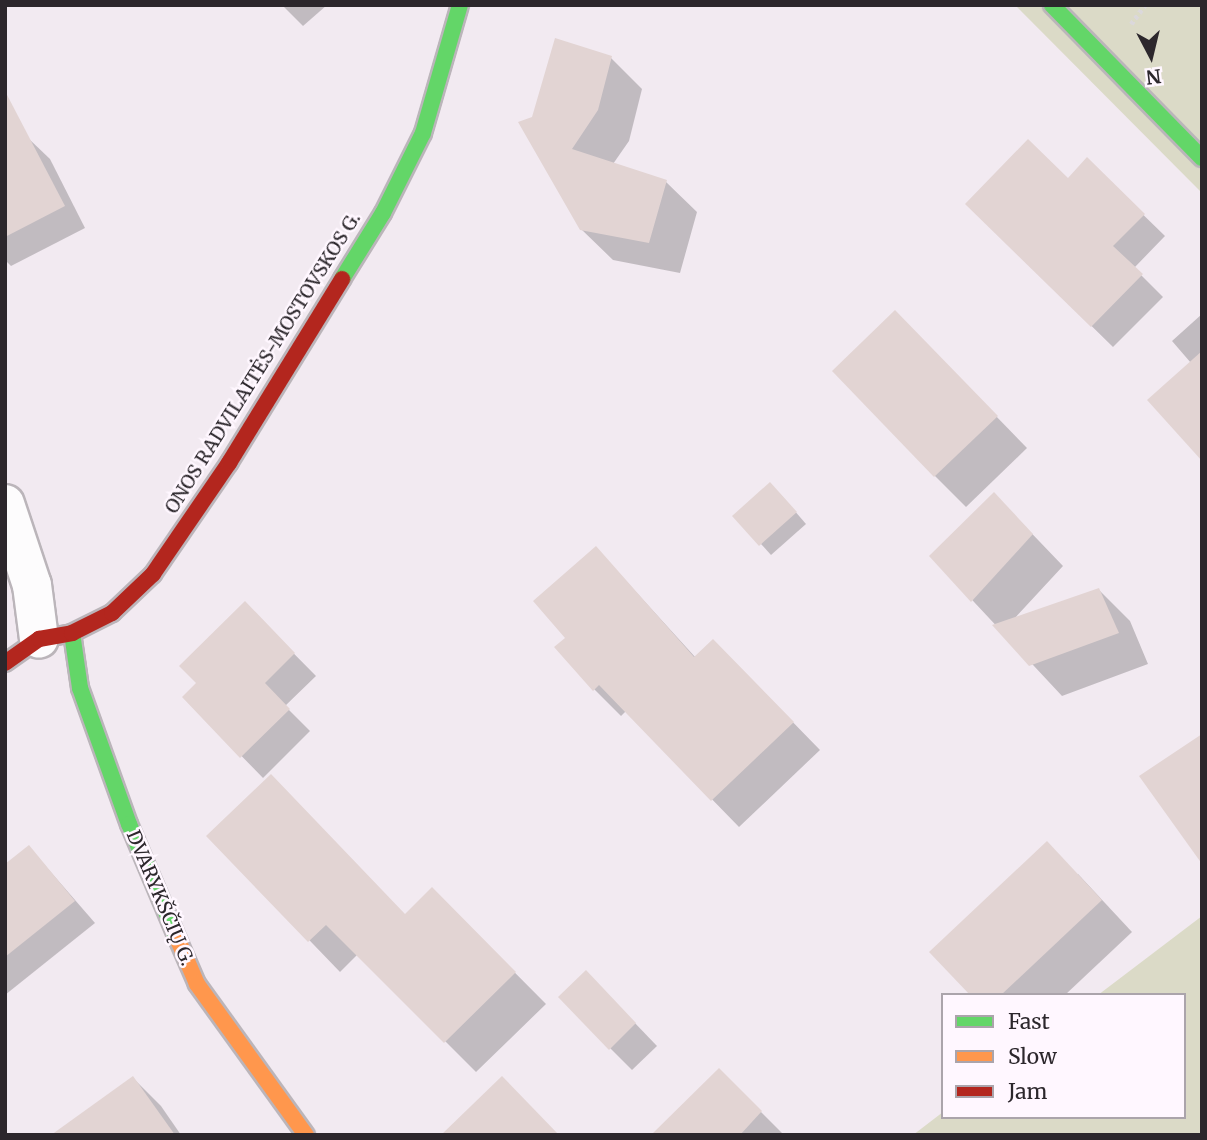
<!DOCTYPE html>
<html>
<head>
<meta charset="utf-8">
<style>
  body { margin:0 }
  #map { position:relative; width:1207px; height:1140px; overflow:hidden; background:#f2eaf1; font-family:Merriweather,serif }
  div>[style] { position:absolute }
  .green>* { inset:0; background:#dbdac7 }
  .shadow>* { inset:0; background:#0003 }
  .building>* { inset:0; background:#e2d4d3 }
  .path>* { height:4.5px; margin-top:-2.25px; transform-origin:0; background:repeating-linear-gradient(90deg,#dbd8db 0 3.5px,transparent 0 7px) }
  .roads { filter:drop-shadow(2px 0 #bbb5ba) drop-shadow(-2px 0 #bbb5ba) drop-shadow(0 2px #bbb5ba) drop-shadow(0 -2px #bbb5ba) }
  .street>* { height:38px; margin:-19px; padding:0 19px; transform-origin:19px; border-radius:19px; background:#fdfcfd }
  .fast>* { height:16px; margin:-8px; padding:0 8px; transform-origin:8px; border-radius:8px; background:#63d668 }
  .slow>* { height:16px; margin:-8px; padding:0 8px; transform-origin:8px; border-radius:8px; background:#ff974d }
  .jam>* { height:16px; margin:-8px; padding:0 8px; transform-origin:8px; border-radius:8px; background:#b3261e }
  span { translate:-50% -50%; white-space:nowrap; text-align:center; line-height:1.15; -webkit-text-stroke:5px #fff7ff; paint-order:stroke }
  .street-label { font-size:19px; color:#2c272c }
  .frame { position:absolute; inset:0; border:7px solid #2c272c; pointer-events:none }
  .legend { position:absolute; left:941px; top:993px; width:245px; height:126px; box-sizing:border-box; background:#fff7ff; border:2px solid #aba4ab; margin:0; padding:9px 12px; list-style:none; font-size:21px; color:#2c272c }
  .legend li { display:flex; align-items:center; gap:14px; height:35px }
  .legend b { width:35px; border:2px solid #aba4ab }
  .north { position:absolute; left:1116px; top:21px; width:70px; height:70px; -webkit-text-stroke:5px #fff7ff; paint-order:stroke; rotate:173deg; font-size:19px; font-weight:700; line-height:28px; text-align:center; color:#2c272c }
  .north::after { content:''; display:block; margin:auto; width:24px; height:32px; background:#2c272c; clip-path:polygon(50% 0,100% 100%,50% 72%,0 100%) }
</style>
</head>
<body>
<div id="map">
  <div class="green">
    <div style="clip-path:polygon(1015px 5px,1202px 5px,1202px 193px)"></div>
    <div style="clip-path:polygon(1202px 916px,1202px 1135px,913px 1135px,943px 1112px,943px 1117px,1184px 1117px,1184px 995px,1098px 995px)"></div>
  </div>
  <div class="shadow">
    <div style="clip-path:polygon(282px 5px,327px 5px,303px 26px)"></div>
    <div style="clip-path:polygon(611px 58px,642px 89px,629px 141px,613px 164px,666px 182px,697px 212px,680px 273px,613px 260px,581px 229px,534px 119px)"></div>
    <div style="clip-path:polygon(28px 138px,50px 159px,85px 228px,11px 266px,5px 260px,5px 149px)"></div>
    <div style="clip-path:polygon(1087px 160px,1165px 236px,1134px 268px,1163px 297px,1113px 347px,967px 204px,1068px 180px)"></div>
    <div style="clip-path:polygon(1202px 314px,1202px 457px,1191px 363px,1172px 341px)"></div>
    <div style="clip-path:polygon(926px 344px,1027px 448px,966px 507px,935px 476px)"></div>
    <div style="clip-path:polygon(994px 494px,1063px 566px,1014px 619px,1099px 590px,1130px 621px,1148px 664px,1062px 696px,931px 556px)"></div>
    <div style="clip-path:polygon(781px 495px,806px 524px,771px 555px,761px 544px)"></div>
    <div style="clip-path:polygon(596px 548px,696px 658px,740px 668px,820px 750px,739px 827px,626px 711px,621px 716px,594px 689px,567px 638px)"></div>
    <div style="clip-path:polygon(245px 604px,316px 676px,285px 706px,310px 731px,263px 778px,184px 697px,198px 683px)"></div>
    <div style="clip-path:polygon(209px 836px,405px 916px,432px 889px,546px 1004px,476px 1072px,358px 954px,340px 972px)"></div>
    <div style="clip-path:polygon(29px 847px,95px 923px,5px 995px,5px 866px)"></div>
    <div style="clip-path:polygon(1078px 874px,1132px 932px,1065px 995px,972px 995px)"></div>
    <div style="clip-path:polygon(607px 994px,657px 1046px,632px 1070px,610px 1048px)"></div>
    <div style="clip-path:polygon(719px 1070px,783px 1134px,782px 1135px,667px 1135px)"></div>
    <div style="clip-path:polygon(133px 1078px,161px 1106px,181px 1135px,99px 1135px)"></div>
  </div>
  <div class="building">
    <div style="clip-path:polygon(555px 38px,612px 56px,598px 110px,572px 149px,667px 180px,649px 243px,580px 230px,518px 122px,532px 117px)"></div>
    <div style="clip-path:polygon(5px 91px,65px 206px,5px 237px)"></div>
    <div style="clip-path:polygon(1028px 139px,1068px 178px,1087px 157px,1145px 214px,1113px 246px,1143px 274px,1091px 327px,965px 204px)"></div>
    <div style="clip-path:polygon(895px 310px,998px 416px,934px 477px,832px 371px)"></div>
    <div style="clip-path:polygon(1202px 351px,1202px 461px,1147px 400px)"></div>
    <div style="clip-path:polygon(770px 482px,797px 512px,759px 546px,732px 516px)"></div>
    <div style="clip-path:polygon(994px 492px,1033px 534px,971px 602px,929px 556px)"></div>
    <div style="clip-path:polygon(596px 546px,694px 657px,713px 639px,794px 722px,711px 801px,599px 685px,593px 691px,554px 647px,565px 638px,533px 601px)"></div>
    <div style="clip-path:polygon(1099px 588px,1119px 633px,1029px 666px,992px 625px)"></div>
    <div style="clip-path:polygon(245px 601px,295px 653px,265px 683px,290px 709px,240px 758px,182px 697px,196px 683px,179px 666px)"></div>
    <div style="clip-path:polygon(1202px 734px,1202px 864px,1139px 776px)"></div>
    <div style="clip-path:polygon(271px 774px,405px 914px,432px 887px,516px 972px,444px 1043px,326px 925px,308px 942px,206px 836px)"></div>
    <div style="clip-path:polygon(1047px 841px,1102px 900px,1001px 995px,970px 995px,929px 952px)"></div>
    <div style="clip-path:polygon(29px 845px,75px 901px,5px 957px,5px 864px)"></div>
    <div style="clip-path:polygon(586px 970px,636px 1023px,609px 1050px,558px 997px)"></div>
    <div style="clip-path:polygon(719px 1068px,762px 1111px,740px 1135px,651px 1135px)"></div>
    <div style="clip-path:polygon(133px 1076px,175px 1135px,51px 1135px)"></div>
    <div style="clip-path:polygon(502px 1076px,559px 1135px,441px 1135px)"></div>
  </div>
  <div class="path">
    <div style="left:1131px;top:24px;width:24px;rotate:-54deg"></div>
  </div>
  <div class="roads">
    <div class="street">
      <div style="left:5px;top:504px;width:85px;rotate:71.6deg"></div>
      <div style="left:32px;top:585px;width:54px;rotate:82.6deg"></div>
    </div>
    <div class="fast">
      <div style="left:1052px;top:5px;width:214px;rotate:45.6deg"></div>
      <div style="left:342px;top:279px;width:78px;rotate:-58.2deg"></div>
      <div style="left:383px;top:213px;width:89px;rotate:-63.4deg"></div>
      <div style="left:423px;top:133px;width:133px;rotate:-73.9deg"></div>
      <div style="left:72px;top:633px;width:56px;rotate:81.7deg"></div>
      <div style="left:80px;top:688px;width:145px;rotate:70.2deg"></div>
      <div style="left:129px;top:824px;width:126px;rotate:67.1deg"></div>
    </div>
    <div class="slow">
      <div style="left:178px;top:940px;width:48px;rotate:66.6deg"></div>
      <div style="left:197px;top:984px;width:186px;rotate:54.2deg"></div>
    </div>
    <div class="jam">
      <div style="left:5px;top:663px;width:42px;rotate:-35.2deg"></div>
      <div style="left:39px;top:639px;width:34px;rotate:-10deg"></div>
      <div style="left:72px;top:633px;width:45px;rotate:-26.6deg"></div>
      <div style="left:112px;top:613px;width:57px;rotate:-43.6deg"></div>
      <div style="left:153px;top:574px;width:135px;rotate:-55.6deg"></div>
      <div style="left:229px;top:463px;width:216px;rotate:-58.4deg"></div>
    </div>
  </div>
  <div class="street-label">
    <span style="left:263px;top:363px;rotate:-58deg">ONOS RADVILAITĖS-MOSTOVSKOS G.</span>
    <span style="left:160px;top:898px;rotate:67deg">DVARYKŠČIŲ G.</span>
  </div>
  <div class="frame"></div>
  <ul class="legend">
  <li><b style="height:9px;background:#63d668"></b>Fast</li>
  <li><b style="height:9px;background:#ff974d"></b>Slow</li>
  <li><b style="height:9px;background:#b3261e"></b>Jam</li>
  </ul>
  <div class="north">N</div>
</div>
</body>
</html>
